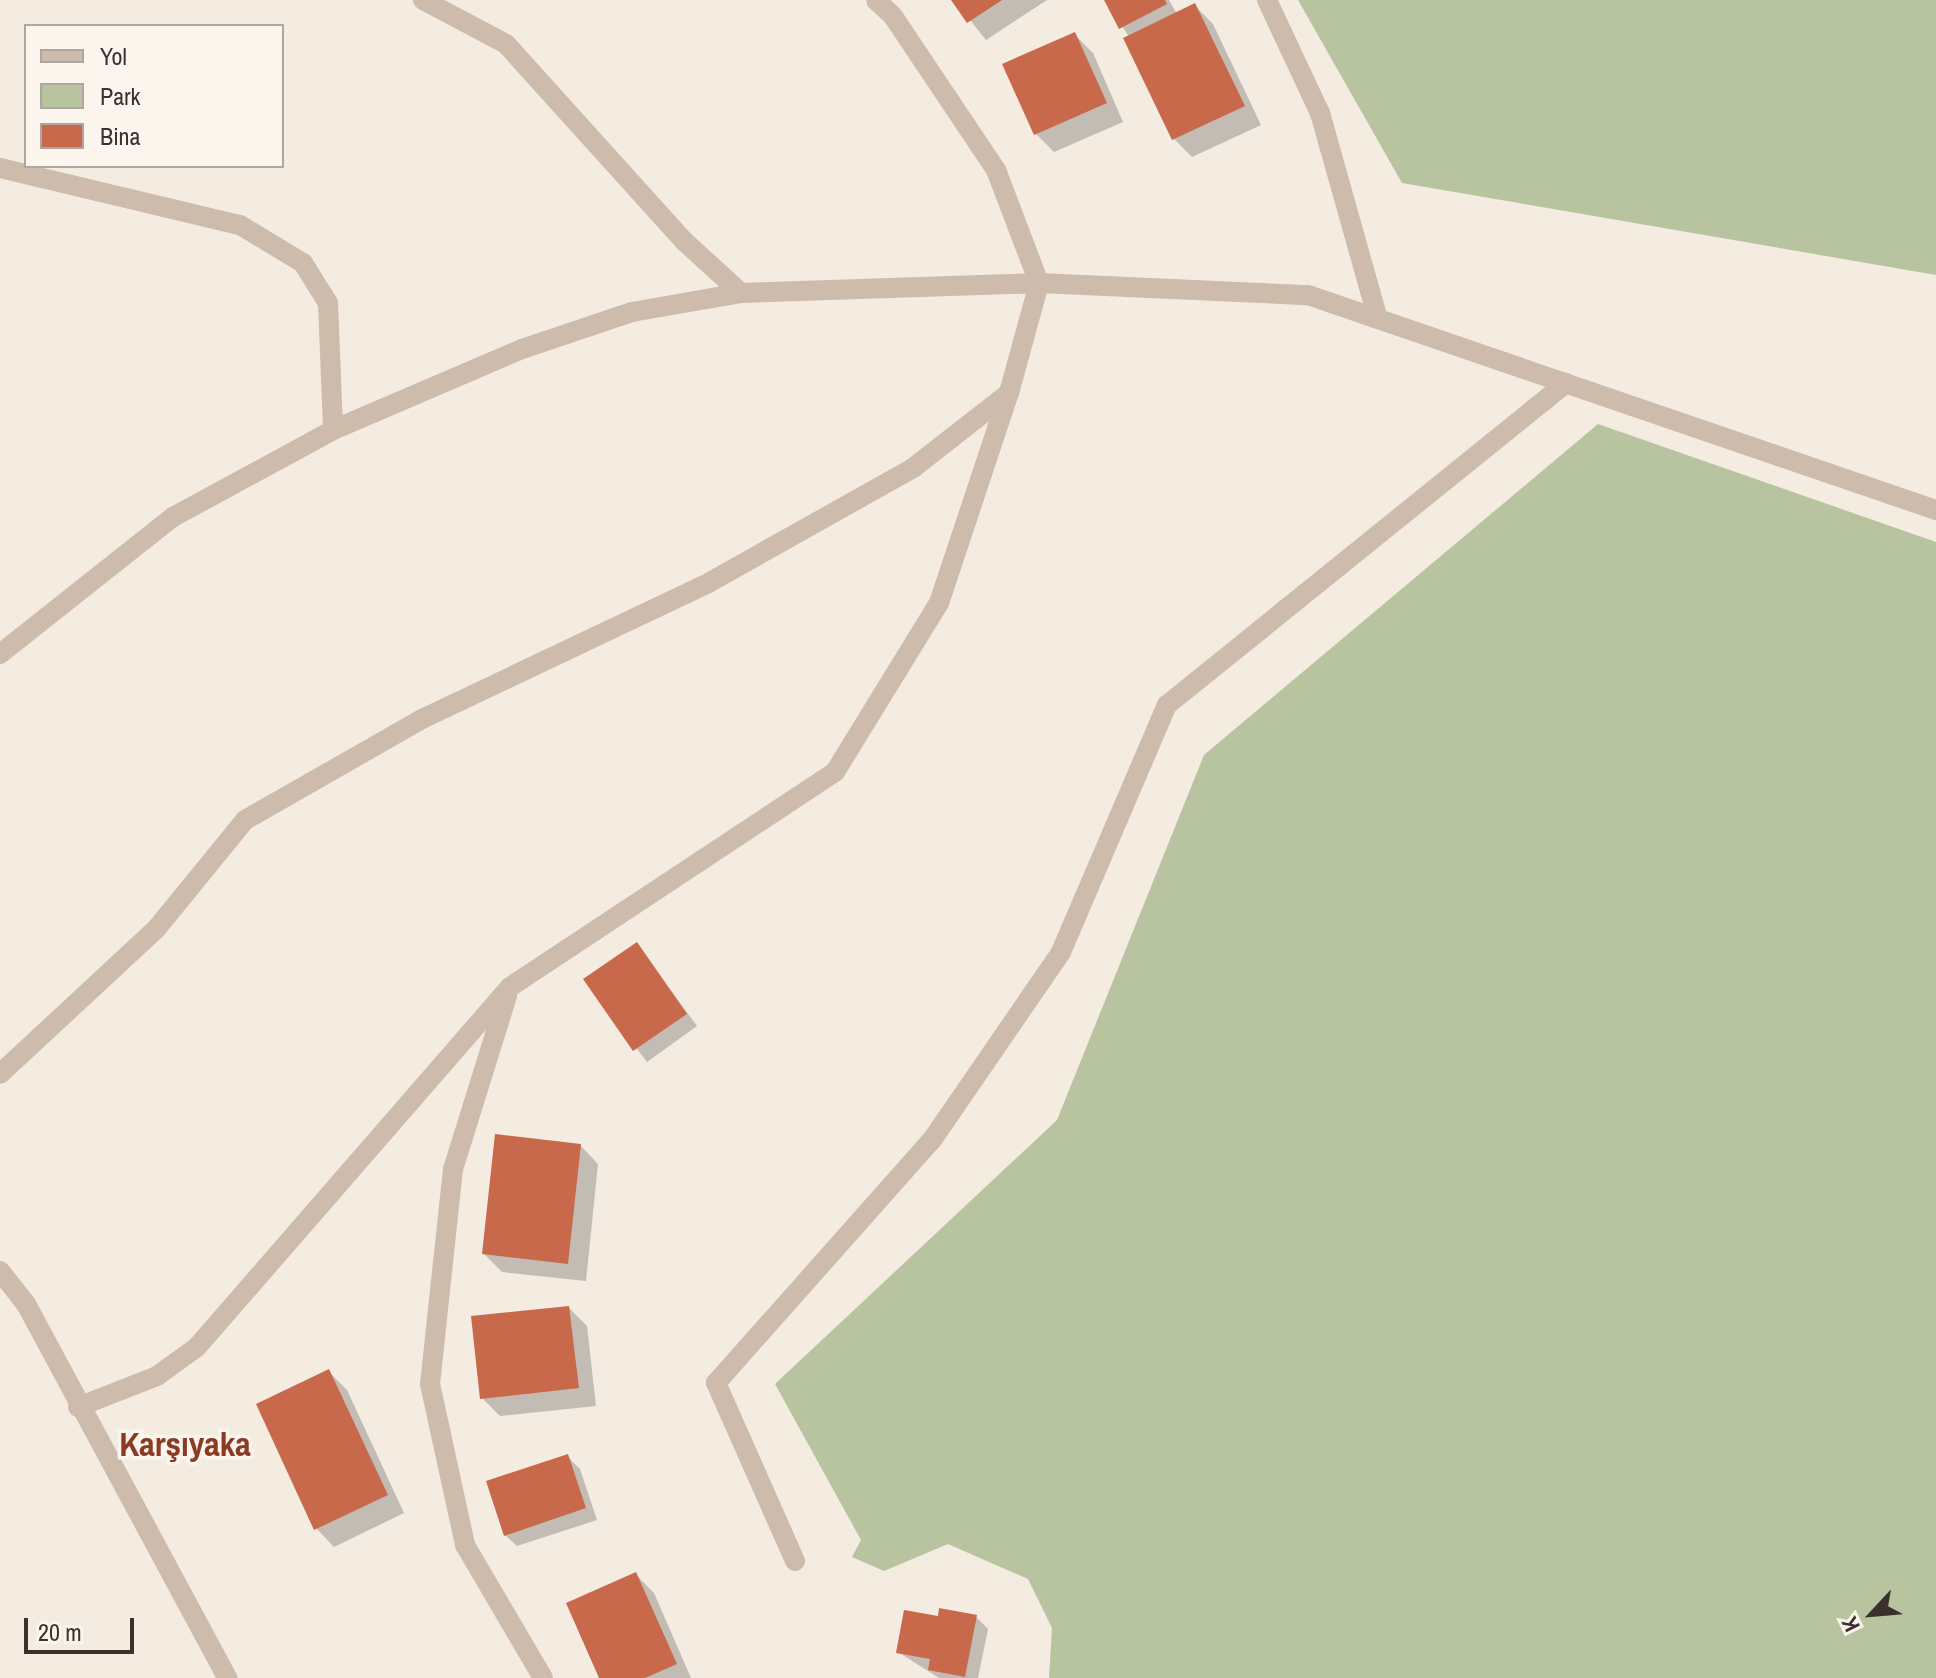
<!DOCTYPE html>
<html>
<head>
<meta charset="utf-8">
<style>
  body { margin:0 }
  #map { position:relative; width:1936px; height:1678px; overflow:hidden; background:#f4ebe1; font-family:"Archivo Narrow",sans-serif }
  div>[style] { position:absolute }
  .green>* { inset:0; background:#b8c4a0 }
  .shadow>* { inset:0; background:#0003 }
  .building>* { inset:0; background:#c8694b }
  .service>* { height:20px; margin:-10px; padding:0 10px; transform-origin:10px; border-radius:10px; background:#cdbbac }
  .minor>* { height:20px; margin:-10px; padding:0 10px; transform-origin:10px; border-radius:10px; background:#cdbbac }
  span { translate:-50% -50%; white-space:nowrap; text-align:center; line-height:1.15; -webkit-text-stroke:7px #fbf5ee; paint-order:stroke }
  .district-label { font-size:34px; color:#8c3b22; font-weight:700 }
  .legend { position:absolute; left:24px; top:24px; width:260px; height:144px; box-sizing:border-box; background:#fbf5ee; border:2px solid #aea6a0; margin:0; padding:10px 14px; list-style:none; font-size:24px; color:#3b302b }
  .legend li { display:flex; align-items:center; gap:16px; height:40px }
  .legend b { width:40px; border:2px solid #aea6a0 }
  .north { position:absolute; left:1832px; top:1574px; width:80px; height:80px; -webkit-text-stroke:6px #fbf5ee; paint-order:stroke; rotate:244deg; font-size:22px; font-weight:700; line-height:32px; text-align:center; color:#3b302b }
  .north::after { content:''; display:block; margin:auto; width:28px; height:36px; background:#3b302b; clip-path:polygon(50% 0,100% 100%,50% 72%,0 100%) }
  .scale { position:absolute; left:24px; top:1618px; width:110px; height:36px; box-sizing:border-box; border:4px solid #3b302b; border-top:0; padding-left:10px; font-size:24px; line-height:28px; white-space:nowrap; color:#3b302b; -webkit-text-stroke:6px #fbf5ee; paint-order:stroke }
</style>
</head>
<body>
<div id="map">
  <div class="green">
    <div style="clip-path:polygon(1298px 0,1936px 0,1936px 275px,1402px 183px)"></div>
    <div style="clip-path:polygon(1598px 424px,1936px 542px,1936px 1678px,1049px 1678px,1052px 1628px,1028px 1579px,948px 1544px,884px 1571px,852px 1557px,861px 1540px,775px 1384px,1057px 1120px,1204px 755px)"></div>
  </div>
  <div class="shadow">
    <div style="clip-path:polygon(954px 0,1047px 0,986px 40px)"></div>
    <div style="clip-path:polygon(1106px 0,1169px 0,1177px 14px,1195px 6px,1213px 24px,1261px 125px,1192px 157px,1174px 139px,1129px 37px)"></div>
    <div style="clip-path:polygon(1075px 35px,1093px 53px,1123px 122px,1054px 152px,1036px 134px)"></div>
    <div style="clip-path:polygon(637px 944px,697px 1026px,647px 1062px,585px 980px)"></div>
    <div style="clip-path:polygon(580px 1145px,598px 1164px,586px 1281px,502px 1272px,484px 1254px)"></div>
    <div style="clip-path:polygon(569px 1308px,587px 1326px,596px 1406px,500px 1416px,482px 1398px)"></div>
    <div style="clip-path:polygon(329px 1372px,347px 1390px,404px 1513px,334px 1547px,316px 1528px)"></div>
    <div style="clip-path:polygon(568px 1457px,580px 1469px,597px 1520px,517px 1546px,505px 1535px)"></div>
    <div style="clip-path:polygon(636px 1575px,654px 1593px,691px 1678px,601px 1678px)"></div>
    <div style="clip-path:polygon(976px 1617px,988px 1629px,978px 1678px,939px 1678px,898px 1652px)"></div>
  </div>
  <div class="building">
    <div style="clip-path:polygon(951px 0,1002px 0,967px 23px)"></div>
    <div style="clip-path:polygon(1104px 0,1165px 0,1167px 4px,1119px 29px)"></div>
    <div style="clip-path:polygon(1195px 3px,1245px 106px,1172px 140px,1123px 38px)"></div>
    <div style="clip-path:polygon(1075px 32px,1107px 103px,1034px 135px,1002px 64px)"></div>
    <div style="clip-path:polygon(637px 942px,687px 1014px,633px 1051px,583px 979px)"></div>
    <div style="clip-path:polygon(495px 1134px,581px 1144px,568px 1264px,482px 1254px)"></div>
    <div style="clip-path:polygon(569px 1306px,579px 1388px,480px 1399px,471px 1316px)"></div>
    <div style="clip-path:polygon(329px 1369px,388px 1495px,314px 1530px,256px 1404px)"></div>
    <div style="clip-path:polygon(568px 1454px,586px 1508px,504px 1536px,486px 1481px)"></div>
    <div style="clip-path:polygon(636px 1572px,677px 1664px,645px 1678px,599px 1678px,566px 1603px)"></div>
    <div style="clip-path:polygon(939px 1608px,977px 1615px,965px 1677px,928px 1670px,930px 1659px,896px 1653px,904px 1610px,938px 1616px)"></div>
  </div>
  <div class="service">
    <div style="left:795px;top:1561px;width:195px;rotate:-113.9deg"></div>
    <div style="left:716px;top:1383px;width:325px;rotate:-48.4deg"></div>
    <div style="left:932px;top:1140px;width:228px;rotate:-55.5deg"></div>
    <div style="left:1061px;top:952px;width:269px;rotate:-66.8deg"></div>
    <div style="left:1167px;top:705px;width:513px;rotate:-38.9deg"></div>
  </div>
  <div class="minor">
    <div style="left:423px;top:0;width:94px;rotate:27.9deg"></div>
    <div style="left:506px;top:44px;width:267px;rotate:47.9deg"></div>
    <div style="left:685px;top:242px;width:76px;rotate:42.3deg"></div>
    <div style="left:1267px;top:0;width:125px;rotate:64.9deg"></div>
    <div style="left:1320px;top:113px;width:214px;rotate:74.3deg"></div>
    <div style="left:0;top:168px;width:247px;rotate:13.4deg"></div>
    <div style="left:240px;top:225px;width:74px;rotate:31.1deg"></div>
    <div style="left:303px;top:263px;width:47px;rotate:58deg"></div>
    <div style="left:328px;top:303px;width:127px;rotate:87.7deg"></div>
    <div style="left:0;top:654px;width:221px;rotate:-38.4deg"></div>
    <div style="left:173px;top:517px;width:182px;rotate:-28.5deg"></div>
    <div style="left:333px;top:430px;width:206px;rotate:-23.2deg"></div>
    <div style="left:522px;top:349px;width:116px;rotate:-18.6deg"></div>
    <div style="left:632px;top:312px;width:111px;rotate:-9.9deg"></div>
    <div style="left:741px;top:293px;width:298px;rotate:-1.9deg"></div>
    <div style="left:1039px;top:283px;width:269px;rotate:2.6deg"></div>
    <div style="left:1308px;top:295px;width:664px;rotate:18.9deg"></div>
    <div style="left:507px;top:996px;width:181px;rotate:107.3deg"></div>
    <div style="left:453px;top:1169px;width:216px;rotate:96.1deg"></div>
    <div style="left:430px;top:1384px;width:165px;rotate:77.7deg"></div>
    <div style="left:465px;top:1545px;width:154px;rotate:59.6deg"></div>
    <div style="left:0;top:1074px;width:214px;rotate:-42.9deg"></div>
    <div style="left:157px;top:928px;width:139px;rotate:-50.8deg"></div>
    <div style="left:245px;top:820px;width:204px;rotate:-29.7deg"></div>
    <div style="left:422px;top:719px;width:319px;rotate:-25.4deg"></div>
    <div style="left:710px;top:582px;width:233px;rotate:-29.3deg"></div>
    <div style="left:913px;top:468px;width:122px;rotate:-38deg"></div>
    <div style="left:0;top:1271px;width:42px;rotate:51.8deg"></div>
    <div style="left:26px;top:1304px;width:425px;rotate:61.7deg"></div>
    <div style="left:78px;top:1407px;width:85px;rotate:-21.4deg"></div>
    <div style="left:157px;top:1376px;width:49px;rotate:-35.9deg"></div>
    <div style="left:197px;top:1347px;width:477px;rotate:-49deg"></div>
    <div style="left:510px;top:987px;width:390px;rotate:-33.5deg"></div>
    <div style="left:835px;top:772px;width:198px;rotate:-58.4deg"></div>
    <div style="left:939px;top:603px;width:221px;rotate:-71.6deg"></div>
    <div style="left:1009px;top:393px;width:114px;rotate:-74.7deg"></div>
    <div style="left:1039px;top:283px;width:121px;rotate:-110.8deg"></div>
    <div style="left:996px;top:170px;width:185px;rotate:-123.8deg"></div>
    <div style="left:893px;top:16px;width:23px;rotate:-137deg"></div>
  </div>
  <div class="district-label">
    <span style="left:185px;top:1445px">Karşıyaka</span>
  </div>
  <ul class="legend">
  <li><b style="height:10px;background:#cdbbac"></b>Yol</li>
  <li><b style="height:22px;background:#b8c4a0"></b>Park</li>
  <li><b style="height:22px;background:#c8694b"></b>Bina</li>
  </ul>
  <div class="north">K</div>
  <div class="scale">20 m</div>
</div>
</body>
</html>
